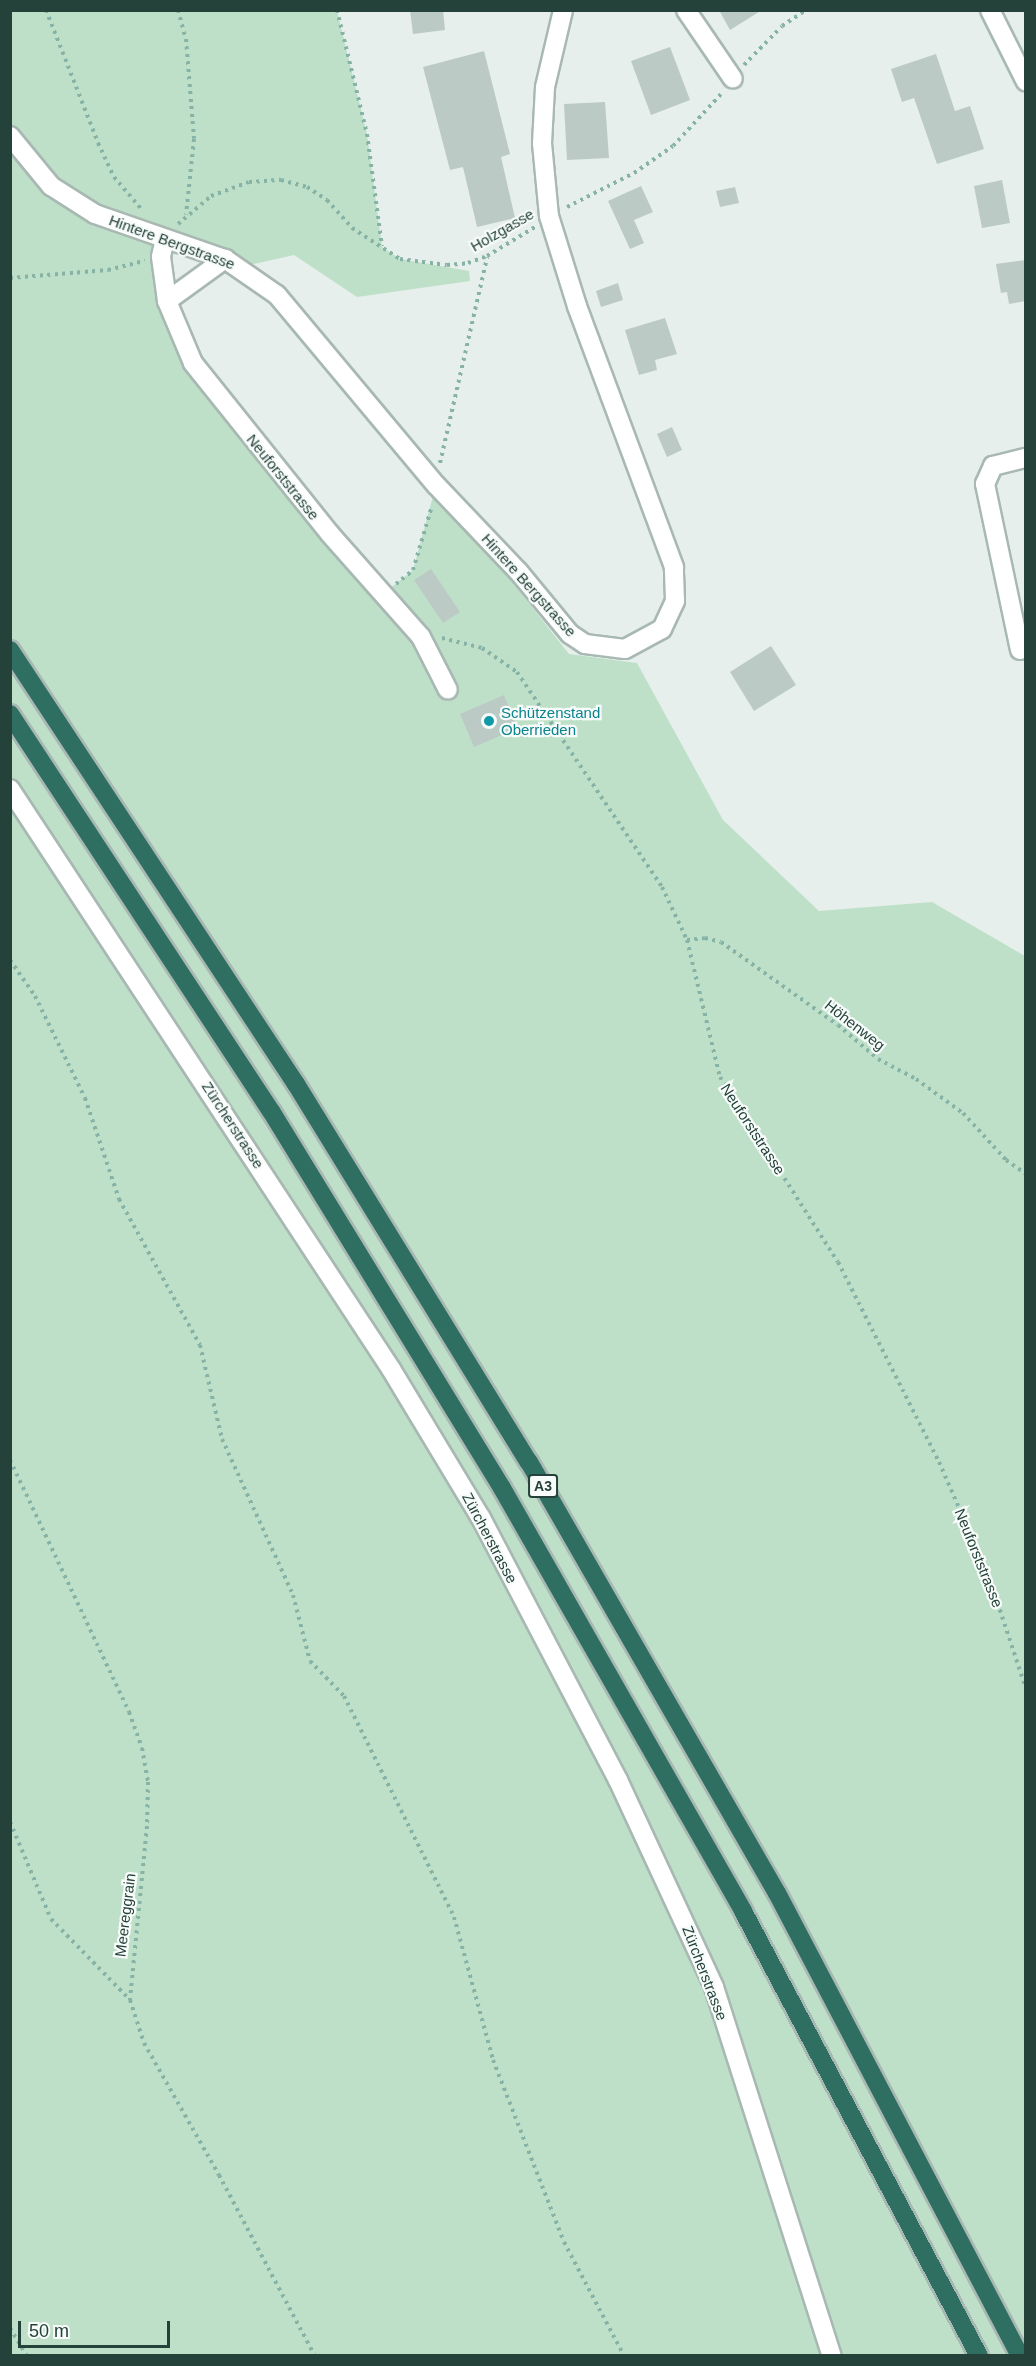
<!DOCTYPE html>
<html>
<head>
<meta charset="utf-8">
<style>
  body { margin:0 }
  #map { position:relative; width:1036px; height:2366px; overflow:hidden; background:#e6efeb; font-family:Helvetica,sans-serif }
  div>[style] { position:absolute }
  .green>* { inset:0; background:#bfe0c8 }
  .building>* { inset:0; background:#bbcac4 }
  .path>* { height:4px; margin-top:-2px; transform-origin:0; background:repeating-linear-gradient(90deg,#86b3a5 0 3px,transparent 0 7.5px) }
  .roads { filter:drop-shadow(2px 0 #a8b8b2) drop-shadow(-2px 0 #a8b8b2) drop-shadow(0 2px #a8b8b2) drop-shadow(0 -2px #a8b8b2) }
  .minor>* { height:18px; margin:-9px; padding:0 9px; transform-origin:9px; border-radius:9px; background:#fff }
  .highway>* { height:18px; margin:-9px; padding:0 9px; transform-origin:9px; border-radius:9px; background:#2f6f62 }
  .dots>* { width:16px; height:16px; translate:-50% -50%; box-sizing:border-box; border:3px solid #f7fbf9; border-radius:50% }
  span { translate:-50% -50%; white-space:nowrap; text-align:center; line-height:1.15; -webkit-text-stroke:4.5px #f7fbf9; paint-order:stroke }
  .shield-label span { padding:2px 4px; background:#f7fbf9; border:2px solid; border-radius:4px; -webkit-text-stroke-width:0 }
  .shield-label { font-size:14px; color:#24423a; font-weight:700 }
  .street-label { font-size:15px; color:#24423a }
  .culture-label { font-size:15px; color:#0d838f }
  .left { translate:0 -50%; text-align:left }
  .frame { position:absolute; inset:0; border:12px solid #24423a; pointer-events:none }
  .scale { position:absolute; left:18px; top:2321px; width:152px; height:27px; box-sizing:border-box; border:3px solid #24423a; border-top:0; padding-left:8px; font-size:18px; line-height:21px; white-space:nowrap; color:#24423a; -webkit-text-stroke:4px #f7fbf9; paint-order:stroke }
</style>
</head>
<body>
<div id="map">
  <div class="green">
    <div style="clip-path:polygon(11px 11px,337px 11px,367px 134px,382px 247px,400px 259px,469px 271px,470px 281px,357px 297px,294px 255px,241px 267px,166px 239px,177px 329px,383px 594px,413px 570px,436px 485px,569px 654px,637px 663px,723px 820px,819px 911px,932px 902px,1025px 956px,1025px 2355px,11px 2356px)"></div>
  </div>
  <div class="building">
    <div style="clip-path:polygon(410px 10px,443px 10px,445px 30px,413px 34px)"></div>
    <div style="clip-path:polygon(719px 10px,762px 10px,730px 30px)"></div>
    <div style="clip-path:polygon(670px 47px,690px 100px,651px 115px,631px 61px)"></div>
    <div style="clip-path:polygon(484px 51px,510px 154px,501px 157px,515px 218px,477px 227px,463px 167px,450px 170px,423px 67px)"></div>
    <div style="clip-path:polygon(936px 54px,955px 111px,970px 106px,984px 149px,937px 164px,914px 98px,902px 102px,891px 69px)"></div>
    <div style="clip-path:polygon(605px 102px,609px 158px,567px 160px,564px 104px)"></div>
    <div style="clip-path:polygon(1002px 180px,1010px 223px,982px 228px,974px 186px)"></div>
    <div style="clip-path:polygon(641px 186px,653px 212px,634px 220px,644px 243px,630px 249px,608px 201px)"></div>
    <div style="clip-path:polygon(735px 187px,739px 203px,720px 207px,716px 191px)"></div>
    <div style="clip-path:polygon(1026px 260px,1026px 301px,1009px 304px,1007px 292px,1001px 293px,996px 264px)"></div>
    <div style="clip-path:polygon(618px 283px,623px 300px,601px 307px,596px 291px)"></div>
    <div style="clip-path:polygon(665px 318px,677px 354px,655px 360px,657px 370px,639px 375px,625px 330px)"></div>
    <div style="clip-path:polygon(672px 427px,682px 450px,667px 457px,657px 434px)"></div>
    <div style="clip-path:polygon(431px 569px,460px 612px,443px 623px,414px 580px)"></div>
    <div style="clip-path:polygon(771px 646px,796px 685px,754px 711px,730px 672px)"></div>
    <div style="clip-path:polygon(504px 695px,518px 728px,474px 747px,460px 714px)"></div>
  </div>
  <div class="path">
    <div style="left:46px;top:10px;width:143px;rotate:68.6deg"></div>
    <div style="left:98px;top:143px;width:38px;rotate:65deg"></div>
    <div style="left:114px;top:177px;width:45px;rotate:49.5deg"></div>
    <div style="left:178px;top:10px;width:30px;rotate:75deg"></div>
    <div style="left:186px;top:39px;width:100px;rotate:85.4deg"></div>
    <div style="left:194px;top:139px;width:76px;rotate:96deg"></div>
    <div style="left:337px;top:10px;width:128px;rotate:76.4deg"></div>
    <div style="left:367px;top:134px;width:113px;rotate:82.4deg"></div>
    <div style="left:744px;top:65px;width:54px;rotate:-45.7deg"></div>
    <div style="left:782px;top:26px;width:29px;rotate:-34deg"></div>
    <div style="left:567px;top:207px;width:75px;rotate:-26.9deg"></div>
    <div style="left:634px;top:173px;width:47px;rotate:-34.7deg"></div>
    <div style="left:673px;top:146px;width:74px;rotate:-47.2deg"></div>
    <div style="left:178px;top:224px;width:43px;rotate:-40.3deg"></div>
    <div style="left:211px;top:196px;width:40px;rotate:-20.2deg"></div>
    <div style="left:249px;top:182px;width:32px;rotate:-4deg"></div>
    <div style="left:281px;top:180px;width:27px;rotate:15deg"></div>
    <div style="left:307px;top:187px;width:24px;rotate:33deg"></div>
    <div style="left:327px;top:200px;width:38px;rotate:48deg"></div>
    <div style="left:352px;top:228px;width:57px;rotate:32.9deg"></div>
    <div style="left:400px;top:259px;width:47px;rotate:7.3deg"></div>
    <div style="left:447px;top:265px;width:21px;rotate:-5deg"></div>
    <div style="left:468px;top:263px;width:20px;rotate:-20deg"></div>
    <div style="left:487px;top:256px;width:56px;rotate:-31.1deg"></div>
    <div style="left:10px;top:278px;width:98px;rotate:-4.7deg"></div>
    <div style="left:108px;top:270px;width:38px;rotate:-14deg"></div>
    <div style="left:440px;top:463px;width:211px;rotate:-77.1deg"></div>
    <div style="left:396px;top:584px;width:22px;rotate:-39deg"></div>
    <div style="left:413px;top:570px;width:67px;rotate:-73.5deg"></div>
    <div style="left:442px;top:638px;width:41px;rotate:14deg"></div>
    <div style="left:482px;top:648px;width:42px;rotate:34.4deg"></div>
    <div style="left:517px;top:672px;width:259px;rotate:56deg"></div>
    <div style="left:662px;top:887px;width:59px;rotate:64.7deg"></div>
    <div style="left:687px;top:940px;width:141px;rotate:76.5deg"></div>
    <div style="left:720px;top:1077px;width:219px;rotate:57.5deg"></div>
    <div style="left:838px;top:1262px;width:224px;rotate:63.2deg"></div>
    <div style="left:939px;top:1462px;width:122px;rotate:66.4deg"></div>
    <div style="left:988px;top:1574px;width:121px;rotate:71.7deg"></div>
    <div style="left:687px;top:940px;width:18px;rotate:-6deg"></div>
    <div style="left:705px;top:938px;width:16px;rotate:14deg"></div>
    <div style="left:721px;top:942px;width:143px;rotate:35.4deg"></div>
    <div style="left:838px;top:1025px;width:52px;rotate:40.4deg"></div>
    <div style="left:878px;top:1059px;width:43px;rotate:27.8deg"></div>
    <div style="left:916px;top:1079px;width:58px;rotate:35.9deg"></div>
    <div style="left:963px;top:1113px;width:64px;rotate:47.5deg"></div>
    <div style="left:1006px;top:1160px;width:24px;rotate:35deg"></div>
    <div style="left:10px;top:960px;width:44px;rotate:55.2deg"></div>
    <div style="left:35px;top:996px;width:114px;rotate:63.9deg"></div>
    <div style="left:85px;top:1098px;width:107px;rotate:71.4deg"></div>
    <div style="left:119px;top:1199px;width:167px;rotate:61deg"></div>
    <div style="left:200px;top:1345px;width:97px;rotate:76.8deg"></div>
    <div style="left:222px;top:1439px;width:171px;rotate:65.5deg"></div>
    <div style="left:293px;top:1595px;width:68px;rotate:75.6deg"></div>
    <div style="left:310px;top:1661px;width:49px;rotate:45.8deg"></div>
    <div style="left:344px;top:1696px;width:247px;rotate:63.5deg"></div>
    <div style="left:454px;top:1917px;width:148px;rotate:74.7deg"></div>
    <div style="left:493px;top:2060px;width:195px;rotate:68.7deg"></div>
    <div style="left:564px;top:2242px;width:129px;rotate:62.2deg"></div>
    <div style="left:10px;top:1460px;width:279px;rotate:64.7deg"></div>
    <div style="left:129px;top:1712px;width:38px;rotate:70deg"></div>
    <div style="left:142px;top:1748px;width:35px;rotate:80deg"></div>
    <div style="left:148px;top:1782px;width:44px;rotate:91.3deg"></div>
    <div style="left:147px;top:1826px;width:175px;rotate:95.6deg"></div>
    <div style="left:130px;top:2000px;width:45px;rotate:72deg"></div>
    <div style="left:144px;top:2043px;width:152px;rotate:60.4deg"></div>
    <div style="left:219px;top:2175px;width:205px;rotate:62.1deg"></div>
    <div style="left:10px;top:1822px;width:105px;rotate:67.1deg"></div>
    <div style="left:51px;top:1919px;width:112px;rotate:45.7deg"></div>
    <div style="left:10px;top:2328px;width:33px;rotate:59deg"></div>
  </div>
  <div class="roads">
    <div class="minor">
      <div style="left:686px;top:10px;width:83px;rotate:55.7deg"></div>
      <div style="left:990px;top:10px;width:80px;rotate:63.4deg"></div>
      <div style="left:10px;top:136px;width:65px;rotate:50.6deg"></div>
      <div style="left:51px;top:186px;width:52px;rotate:32.5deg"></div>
      <div style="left:95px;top:214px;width:138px;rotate:19.1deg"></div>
      <div style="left:225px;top:259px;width:63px;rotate:34.7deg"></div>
      <div style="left:277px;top:295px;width:248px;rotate:50.1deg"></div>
      <div style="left:436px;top:485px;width:119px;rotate:46.4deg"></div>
      <div style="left:518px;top:571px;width:82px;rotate:50.5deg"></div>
      <div style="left:570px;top:634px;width:18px;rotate:34deg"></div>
      <div style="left:585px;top:644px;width:40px;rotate:7.1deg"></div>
      <div style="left:625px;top:649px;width:42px;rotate:-28.4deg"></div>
      <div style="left:662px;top:629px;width:31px;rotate:-65deg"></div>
      <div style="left:675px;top:601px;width:34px;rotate:-92deg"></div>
      <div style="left:674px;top:567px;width:278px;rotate:-110.4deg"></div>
      <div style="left:577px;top:306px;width:94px;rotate:-107.3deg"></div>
      <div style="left:549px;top:216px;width:73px;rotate:-95.5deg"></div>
      <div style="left:542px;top:143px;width:56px;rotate:-86.9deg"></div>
      <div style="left:545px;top:87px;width:79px;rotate:-76.8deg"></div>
      <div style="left:165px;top:239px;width:18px;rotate:103deg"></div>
      <div style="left:161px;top:257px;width:44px;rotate:82.2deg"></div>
      <div style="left:167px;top:301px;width:67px;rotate:67.2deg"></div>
      <div style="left:193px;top:363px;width:219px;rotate:51.3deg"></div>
      <div style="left:330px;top:534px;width:137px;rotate:48.5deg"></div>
      <div style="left:421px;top:637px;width:59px;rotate:63deg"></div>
      <div style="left:167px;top:301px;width:72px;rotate:-35.9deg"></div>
      <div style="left:1020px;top:650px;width:170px;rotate:-101.9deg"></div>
      <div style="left:985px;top:484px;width:20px;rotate:-66deg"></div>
      <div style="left:993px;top:466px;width:34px;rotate:-14deg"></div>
      <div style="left:10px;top:789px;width:694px;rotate:56.7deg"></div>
      <div style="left:391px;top:1369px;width:174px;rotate:58.9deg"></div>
      <div style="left:481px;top:1518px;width:296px;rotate:62.4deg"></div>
      <div style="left:618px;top:1780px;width:228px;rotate:65.1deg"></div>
      <div style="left:714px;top:1987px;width:387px;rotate:72.3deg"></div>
    </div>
    <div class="highway">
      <div style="left:10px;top:650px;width:520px;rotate:56.62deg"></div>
      <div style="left:296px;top:1084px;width:444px;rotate:58.4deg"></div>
      <div style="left:529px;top:1462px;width:497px;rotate:60.1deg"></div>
      <div style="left:777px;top:1893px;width:523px;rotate:62.31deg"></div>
      <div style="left:10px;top:714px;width:475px;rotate:56.7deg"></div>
      <div style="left:271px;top:1111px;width:442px;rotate:58.5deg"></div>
      <div style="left:502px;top:1488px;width:487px;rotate:60.3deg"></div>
      <div style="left:743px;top:1911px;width:504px;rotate:62.06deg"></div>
    </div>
  </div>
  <div class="dots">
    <div style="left:489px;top:721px;background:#0f9aa8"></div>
  </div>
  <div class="shield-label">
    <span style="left:543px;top:1486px">A3</span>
  </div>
  <div class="street-label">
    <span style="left:502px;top:230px;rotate:-30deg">Holzgasse</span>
    <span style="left:172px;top:242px;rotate:20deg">Hintere Bergstrasse</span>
    <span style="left:283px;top:477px;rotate:51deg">Neuforststrasse</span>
    <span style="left:529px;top:585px;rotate:48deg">Hintere Bergstrasse</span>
    <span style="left:855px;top:1025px;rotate:38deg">Höhenweg</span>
    <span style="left:233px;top:1125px;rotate:57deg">Zürcherstrasse</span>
    <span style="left:753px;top:1129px;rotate:57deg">Neuforststrasse</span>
    <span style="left:490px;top:1538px;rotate:62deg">Zürcherstrasse</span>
    <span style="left:979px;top:1558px;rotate:68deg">Neuforststrasse</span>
    <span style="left:125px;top:1915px;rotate:-83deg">Meereggrain</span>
    <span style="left:705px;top:1973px;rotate:69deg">Zürcherstrasse</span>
  </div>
  <div class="culture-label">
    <span class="left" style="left:501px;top:721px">Schützenstand<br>Oberrieden</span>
  </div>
  <div class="frame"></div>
  <div class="scale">50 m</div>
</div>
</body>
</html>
